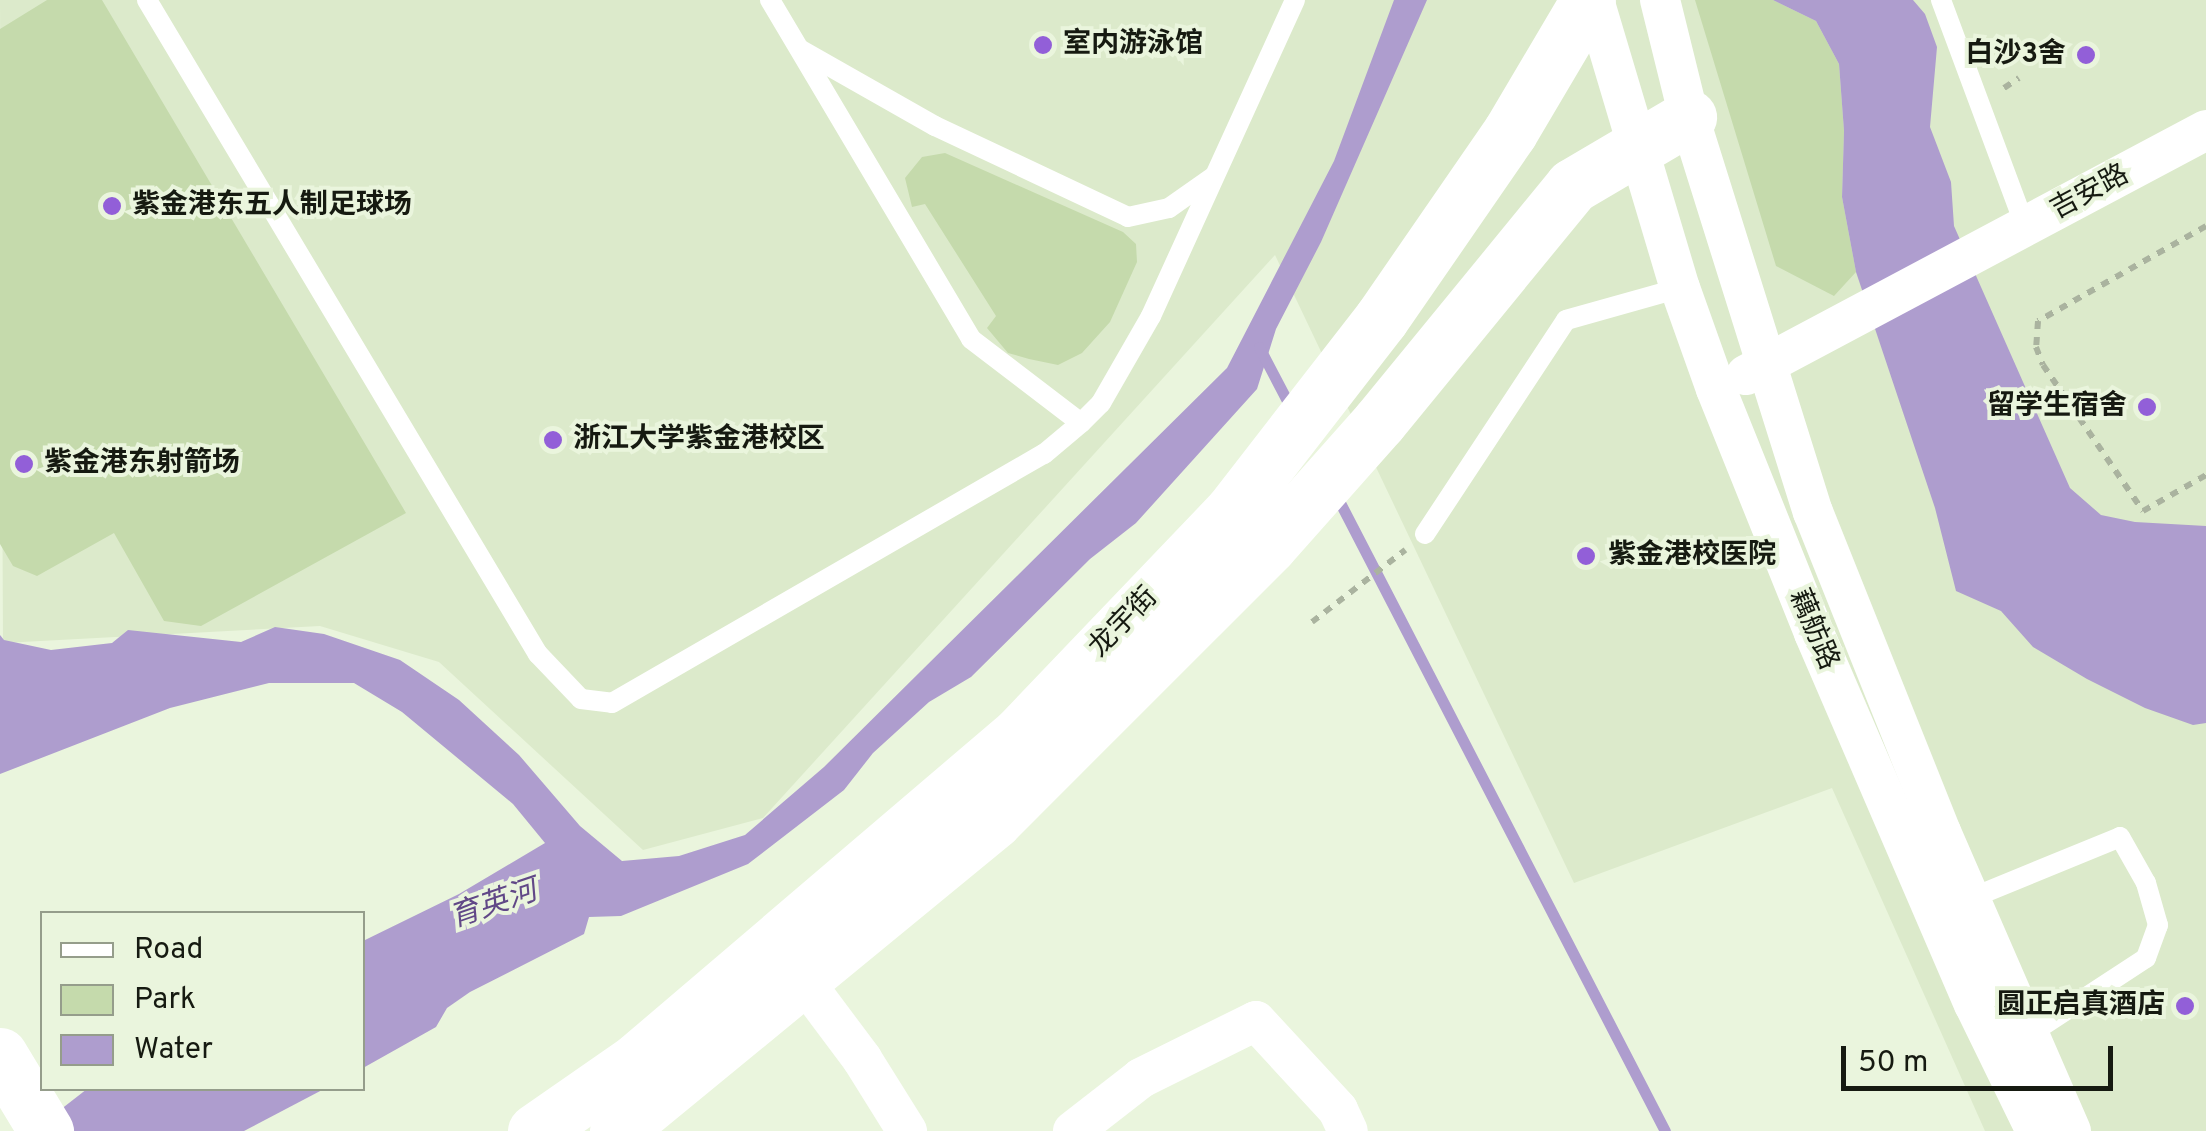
<!DOCTYPE html>
<html>
<head>
<meta charset="utf-8">
<style>
  body { margin:0 }
  #map { position:relative; width:2206px; height:1131px; overflow:hidden; background:#eaf5dd; font-family:Overpass,"Noto Sans SC",sans-serif }
  div>[style] { position:absolute }
  .built>* { inset:0; background:#dceacb }
  .green>* { inset:0; background:#c5daac }
  .water>* { inset:0; background:#ae9dce }
  .stream>* { height:11px; margin:-5.5px; padding:0 5.5px; transform-origin:5.5px; border-radius:5.5px; background:#ae9dce }
  .path>* { height:6px; margin-top:-3px; transform-origin:0; background:repeating-linear-gradient(90deg,#aab39f 0 8px,transparent 0 16px) }
  .lane>* { height:20px; margin:-10px; padding:0 10px; transform-origin:10px; border-radius:10px; background:#fff }
  .street>* { height:40px; margin:-20px; padding:0 20px; transform-origin:20px; border-radius:20px; background:#fff }
  .secondary>* { height:55px; margin:-27.5px; padding:0 27.5px; transform-origin:27.5px; border-radius:27.5px; background:#fff }
  .dots>* { width:28px; height:28px; translate:-50% -50%; box-sizing:border-box; border:5px solid #eaf5dd; border-radius:50% }
  span { translate:-50% -50%; white-space:nowrap; text-align:center; line-height:1.15; -webkit-text-stroke:8px #eaf5dd; paint-order:stroke }
  .poi-label { font-size:28px; color:#161a11; font-weight:700 }
  .left { translate:0 -50%; text-align:left }
  .right { translate:-100% -50%; text-align:right }
  .street-label { font-size:28px; color:#161a11 }
  .water-label { font-size:30px; color:#614887; font-style:italic }
  .legend { position:absolute; left:40px; top:911px; width:325px; height:180px; box-sizing:border-box; background:#eaf5dd; border:2px solid #959d8b; margin:0; padding:12px 18px; list-style:none; font-size:30px; color:#161a11 }
  .legend li { display:flex; align-items:center; gap:20px; height:50px }
  .legend b { width:50px; border:2px solid #959d8b }
  .scale { position:absolute; left:1841px; top:1046px; width:272px; height:45px; box-sizing:border-box; border:5px solid #161a11; border-top:0; padding-left:12px; font-size:30px; line-height:35px; white-space:nowrap; color:#161a11; -webkit-text-stroke:8px #eaf5dd; paint-order:stroke }
</style>
</head>
<body>
<div id="map">
  <div class="built">
    <div style="clip-path:polygon(0 0,2206px 0,2206px 1131px,1985px 1131px,1832px 788px,1574px 883px,1275px 255px,763px 818px,643px 850px,439px 662px,320px 626px,3px 643px)"></div>
  </div>
  <div class="green">
    <div style="clip-path:polygon(47px 0,102px 0,406px 513px,201px 626px,164px 621px,114px 533px,37px 576px,13px 566px,0 544px,0 29px)"></div>
    <div style="clip-path:polygon(1695px 0,1773px 0,1816px 21px,1839px 64px,1844px 131px,1842px 197px,1856px 272px,1834px 296px,1776px 266px)"></div>
    <div style="clip-path:polygon(945px 153px,1123px 232px,1136px 244px,1137px 262px,1110px 322px,1082px 353px,1058px 365px,1029px 359px,1008px 353px,987px 328px,996px 316px,925px 204px,912px 207px,905px 178px,922px 157px)"></div>
  </div>
  <div class="water">
    <div style="clip-path:polygon(1394px 0,1427px 0,1321px 242px,1276px 329px,1257px 389px,1136px 523px,1090px 559px,971px 677px,929px 702px,873px 753px,844px 790px,748px 864px,621px 916px,589px 917px,584px 934px,470px 992px,447px 1008px,436px 1027px,363px 1068px,363px 941px,459px 894px,545px 843px,513px 804px,402px 712px,354px 683px,269px 683px,170px 708px,0 774px,0 635px,4px 640px,51px 650px,112px 643px,128px 630px,241px 642px,275px 627px,324px 634px,400px 660px,459px 700px,519px 755px,580px 826px,622px 861px,679px 856px,745px 835px,824px 767px,1227px 368px,1334px 161px)"></div>
    <div style="clip-path:polygon(1773px 0,1913px 0,1925px 14px,1937px 47px,1930px 127px,1951px 182px,1954px 226px,2070px 488px,2101px 515px,2135px 522px,2206px 526px,2206px 723px,2193px 725px,2145px 708px,2087px 679px,2033px 647px,2001px 611px,1956px 591px,1935px 508px,1856px 272px,1842px 197px,1844px 131px,1839px 64px,1816px 21px)"></div>
    <div style="clip-path:polygon(87px 1089px,324px 1089px,244px 1131px,33px 1131px)"></div>
  </div>
  <div class="stream">
    <div style="left:1259px;top:347px;width:71px;rotate:62.4deg"></div>
    <div style="left:1335px;top:493px;width:718px;rotate:62.65deg"></div>
  </div>
  <div class="path">
    <div style="left:2004px;top:88px;width:18px;rotate:-34deg"></div>
    <div style="left:2206px;top:226px;width:193px;rotate:150.5deg"></div>
    <div style="left:2038px;top:321px;width:26px;rotate:94deg"></div>
    <div style="left:2036px;top:347px;width:19px;rotate:69deg"></div>
    <div style="left:2043px;top:365px;width:177px;rotate:55.6deg"></div>
    <div style="left:2143px;top:511px;width:73px;rotate:-29.7deg"></div>
    <div style="left:1312px;top:622px;width:118px;rotate:-37.7deg"></div>
  </div>
  <div class="lane">
    <div style="left:147px;top:0;width:762px;rotate:59.13deg"></div>
    <div style="left:538px;top:654px;width:62px;rotate:46.3deg"></div>
    <div style="left:581px;top:699px;width:31px;rotate:7deg"></div>
    <div style="left:612px;top:703px;width:499px;rotate:-30deg"></div>
    <div style="left:1044px;top:454px;width:48px;rotate:-40deg"></div>
    <div style="left:1081px;top:423px;width:28px;rotate:-45deg"></div>
    <div style="left:1101px;top:403px;width:100px;rotate:-60.1deg"></div>
    <div style="left:1151px;top:316px;width:347px;rotate:-65.5deg"></div>
    <div style="left:770px;top:0;width:394px;rotate:59.3deg"></div>
    <div style="left:971px;top:339px;width:138px;rotate:37.4deg"></div>
    <div style="left:1941px;top:0;width:243px;rotate:69.6deg"></div>
    <div style="left:801px;top:50px;width:154px;rotate:29.6deg"></div>
    <div style="left:935px;top:126px;width:213px;rotate:25.2deg"></div>
    <div style="left:1128px;top:217px;width:42px;rotate:-12.4deg"></div>
    <div style="left:1169px;top:208px;width:54px;rotate:-35.2deg"></div>
    <div style="left:1425px;top:534px;width:256px;rotate:-56.6deg"></div>
    <div style="left:1566px;top:320px;width:118px;rotate:-15.7deg"></div>
    <div style="left:1969px;top:899px;width:163px;rotate:-22.3deg"></div>
    <div style="left:2120px;top:837px;width:53px;rotate:60.5deg"></div>
    <div style="left:2146px;top:883px;width:44px;rotate:74.1deg"></div>
    <div style="left:2158px;top:925px;width:35px;rotate:110deg"></div>
    <div style="left:2146px;top:958px;width:139px;rotate:146.8deg"></div>
  </div>
  <div class="street">
    <div style="left:1594px;top:0;width:301px;rotate:73.4deg"></div>
    <div style="left:1680px;top:288px;width:107px;rotate:70.4deg"></div>
    <div style="left:1716px;top:389px;width:263px;rotate:68.1deg"></div>
    <div style="left:1814px;top:633px;width:404px;rotate:66.7deg"></div>
    <div style="left:1974px;top:1004px;width:141px;rotate:64deg"></div>
    <div style="left:1660px;top:0;width:121px;rotate:76.1deg"></div>
    <div style="left:1689px;top:117px;width:414px;rotate:72.6deg"></div>
    <div style="left:1813px;top:512px;width:345px;rotate:68.2deg"></div>
    <div style="left:1941px;top:832px;width:326px;rotate:66.5deg"></div>
    <div style="left:1746px;top:375px;width:521px;rotate:-28.04deg"></div>
    <div style="left:803px;top:980px;width:99px;rotate:53.2deg"></div>
    <div style="left:862px;top:1059px;width:85px;rotate:58deg"></div>
    <div style="left:1073px;top:1131px;width:86px;rotate:-37.9deg"></div>
    <div style="left:1141px;top:1078px;width:128px;rotate:-26.4deg"></div>
    <div style="left:1256px;top:1021px;width:121px;rotate:47.3deg"></div>
    <div style="left:1338px;top:1110px;width:23px;rotate:65deg"></div>
  </div>
  <div class="secondary">
    <div style="left:0;top:1055px;width:89px;rotate:58.8deg"></div>
    <div style="left:535px;top:1131px;width:124px;rotate:-34.8deg"></div>
    <div style="left:637px;top:1060px;width:502px;rotate:-40.48deg"></div>
    <div style="left:1019px;top:734px;width:308px;rotate:-46.3deg"></div>
    <div style="left:1232px;top:511px;width:243px;rotate:-52.2deg"></div>
    <div style="left:1381px;top:319px;width:227px;rotate:-55.4deg"></div>
    <div style="left:1510px;top:132px;width:153px;rotate:-59.4deg"></div>
    <div style="left:617px;top:1131px;width:488px;rotate:-39.4deg"></div>
    <div style="left:994px;top:821px;width:389px;rotate:-45deg"></div>
    <div style="left:1269px;top:546px;width:166px;rotate:-48.4deg"></div>
    <div style="left:1379px;top:422px;width:305px;rotate:-50.7deg"></div>
    <div style="left:1572px;top:186px;width:136px;rotate:-30.5deg"></div>
  </div>
  <div class="dots">
    <div style="left:1043px;top:45px;background:#925fd8"></div>
    <div style="left:2086px;top:55px;background:#925fd8"></div>
    <div style="left:112px;top:206px;background:#925fd8"></div>
    <div style="left:2147px;top:407px;background:#925fd8"></div>
    <div style="left:553px;top:440px;background:#925fd8"></div>
    <div style="left:24px;top:464px;background:#925fd8"></div>
    <div style="left:1586px;top:556px;background:#925fd8"></div>
    <div style="left:2185px;top:1006px;background:#925fd8"></div>
  </div>
  <div class="poi-label">
    <span class="left" style="left:1063px;top:45px">室内游泳馆</span>
    <span class="right" style="left:2066px;top:55px">白沙3舍</span>
    <span class="left" style="left:132px;top:206px">紫金港东五人制足球场</span>
    <span class="right" style="left:2127px;top:407px">留学生宿舍</span>
    <span class="left" style="left:573px;top:440px">浙江大学紫金港校区</span>
    <span class="left" style="left:44px;top:464px">紫金港东射箭场</span>
    <span class="left" style="left:1608px;top:556px">紫金港校医院</span>
    <span class="right" style="left:2165px;top:1006px">圆正·启真酒店</span>
  </div>
  <div class="street-label">
    <span style="left:2090px;top:193px;rotate:-28deg">吉安路</span>
    <span style="left:1124px;top:623px;rotate:-46deg">龙宇街</span>
    <span style="left:1813px;top:630px;rotate:67deg">藕舫路</span>
  </div>
  <div class="water-label">
    <span style="left:494px;top:906px;rotate:-19deg">育英河</span>
  </div>
  <ul class="legend">
  <li><b style="height:12px;background:#fff"></b>Road</li>
  <li><b style="height:28px;background:#c5daac"></b>Park</li>
  <li><b style="height:28px;background:#ae9dce"></b>Water</li>
  </ul>
  <div class="scale">50 m</div>
</div>
</body>
</html>
